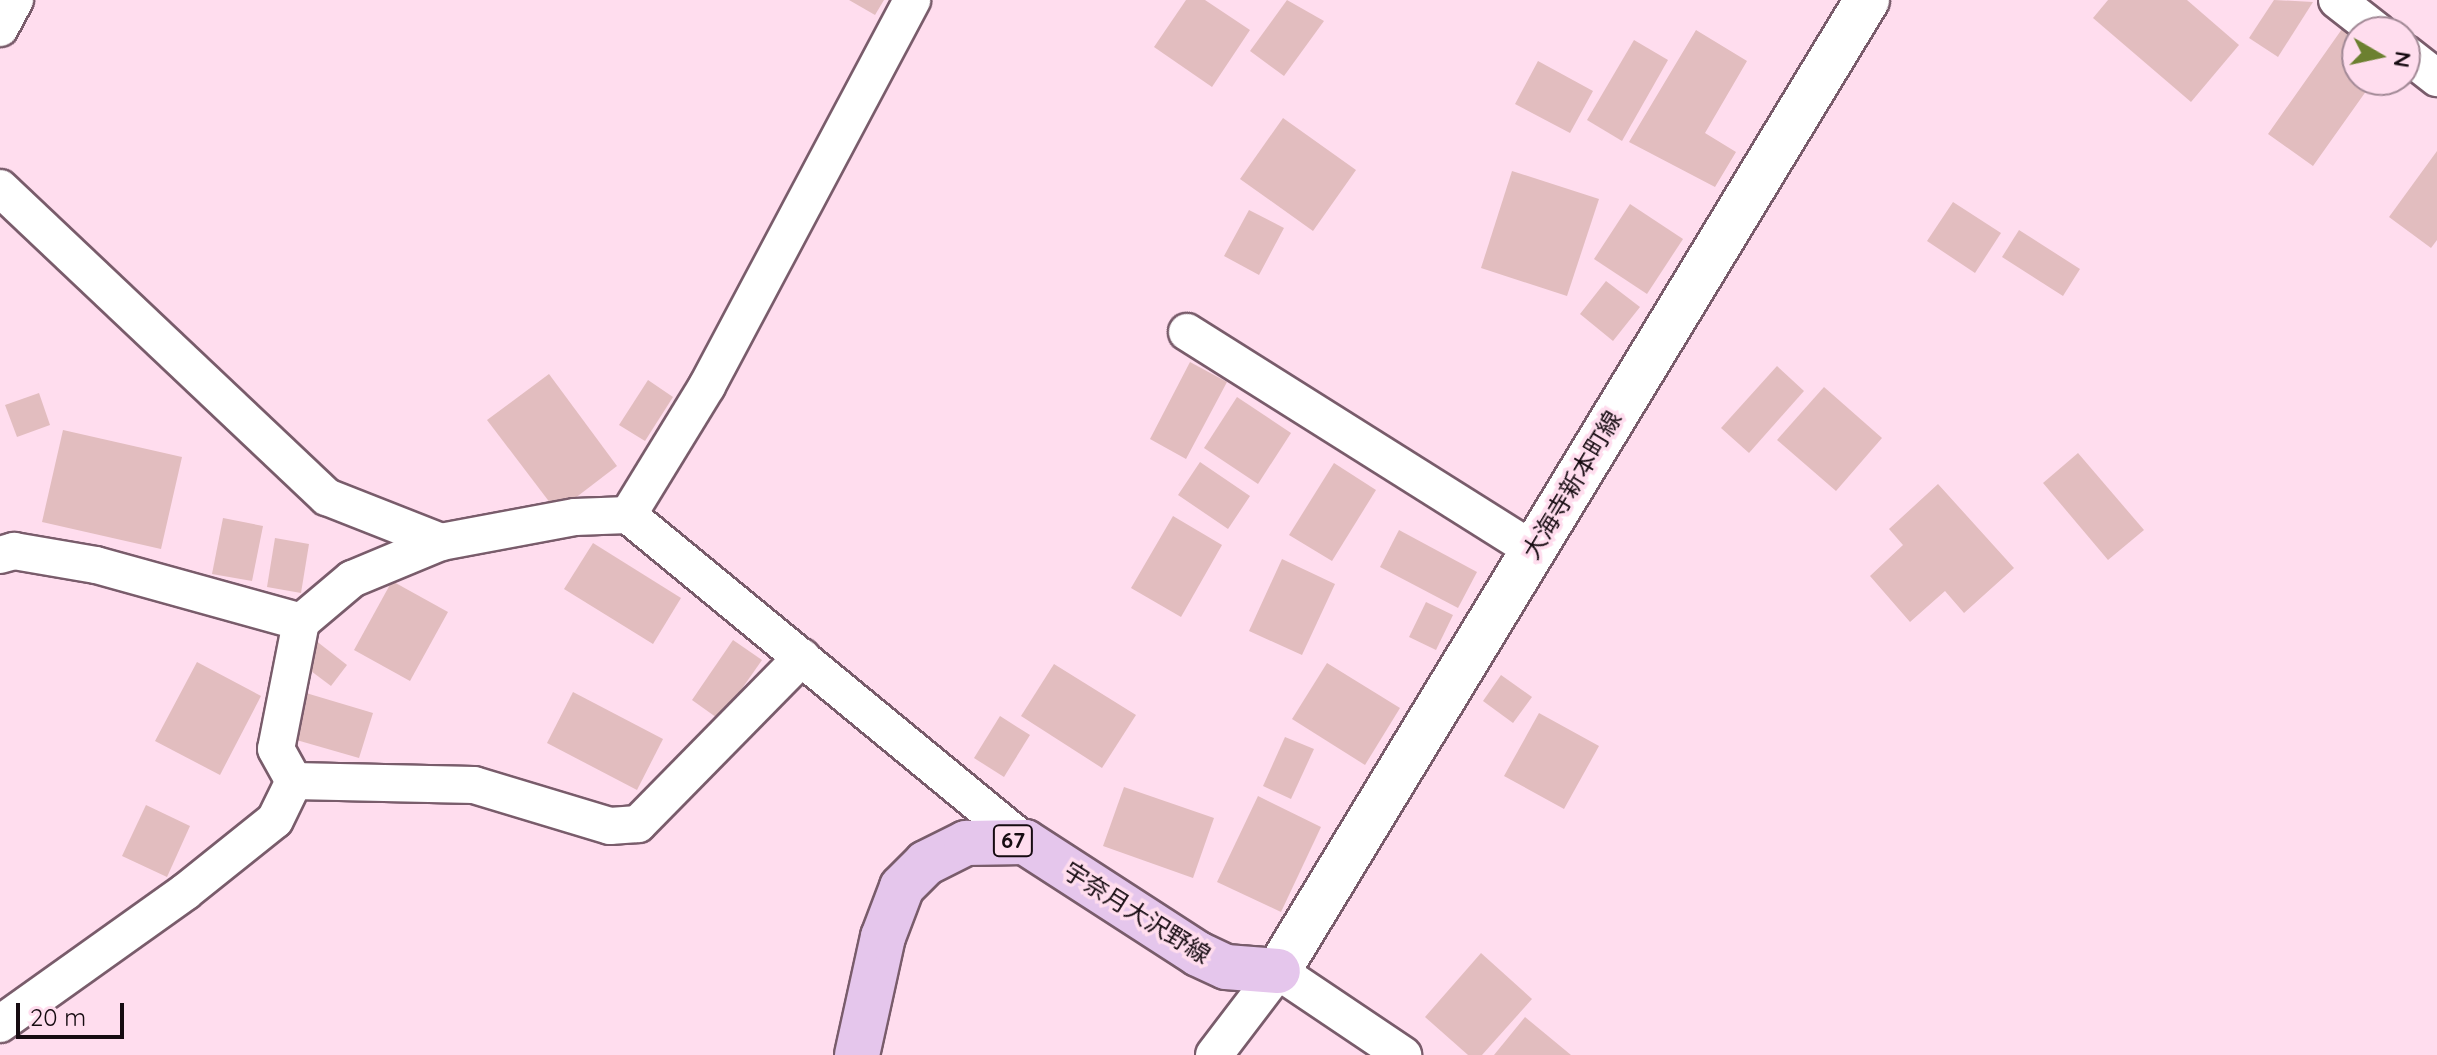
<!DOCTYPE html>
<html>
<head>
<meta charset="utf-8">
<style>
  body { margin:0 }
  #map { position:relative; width:2437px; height:1055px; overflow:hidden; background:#fde; font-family:Quicksand,"Noto Sans JP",sans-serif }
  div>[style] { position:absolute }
  .building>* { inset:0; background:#e2bdbf }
  .roads { filter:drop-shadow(2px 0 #795c6b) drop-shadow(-2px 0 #795c6b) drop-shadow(0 2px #795c6b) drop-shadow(0 -2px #795c6b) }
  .street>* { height:36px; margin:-18px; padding:0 18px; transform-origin:18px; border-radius:18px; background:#fff }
  .secondary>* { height:44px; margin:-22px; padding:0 22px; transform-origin:22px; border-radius:22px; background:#fff }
  .primary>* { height:44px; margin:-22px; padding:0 22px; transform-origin:22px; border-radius:22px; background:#e5c6ec }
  span { translate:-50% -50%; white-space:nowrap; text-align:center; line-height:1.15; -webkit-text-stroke:7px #fde; paint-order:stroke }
  .shield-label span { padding:2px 6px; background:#fde; border:2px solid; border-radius:6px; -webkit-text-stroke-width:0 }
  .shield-label { font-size:22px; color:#160b11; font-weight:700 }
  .street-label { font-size:24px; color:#160b11 }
  .north { position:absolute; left:2341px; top:16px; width:80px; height:80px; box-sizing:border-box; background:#fde; border:2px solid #a28996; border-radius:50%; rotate:99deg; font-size:22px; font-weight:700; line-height:32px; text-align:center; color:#160b11 }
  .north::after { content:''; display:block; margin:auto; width:28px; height:36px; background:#6c8030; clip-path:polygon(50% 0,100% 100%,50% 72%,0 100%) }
  .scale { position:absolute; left:16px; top:1003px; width:108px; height:36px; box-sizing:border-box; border:4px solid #160b11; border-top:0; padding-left:10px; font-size:24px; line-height:28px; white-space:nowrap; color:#160b11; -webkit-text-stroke:6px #fde; paint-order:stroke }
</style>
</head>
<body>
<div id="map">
  <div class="building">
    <div style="clip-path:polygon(849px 0,884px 0,875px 15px)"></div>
    <div style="clip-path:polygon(1186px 0,1205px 0,1250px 30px,1212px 87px,1154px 47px)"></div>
    <div style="clip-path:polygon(1287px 0,1324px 21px,1284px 76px,1250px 51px)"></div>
    <div style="clip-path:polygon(2108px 0,2187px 0,2239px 45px,2191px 102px,2093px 18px)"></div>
    <div style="clip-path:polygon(2274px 0,2313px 2px,2278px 57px,2249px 38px)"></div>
    <div style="clip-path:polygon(2342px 29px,2357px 39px,2357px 80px,2374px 80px,2313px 166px,2268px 134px)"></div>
    <div style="clip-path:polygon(1696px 30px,1747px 61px,1705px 133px,1736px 152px,1715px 187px,1629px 142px)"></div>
    <div style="clip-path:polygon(1634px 40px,1668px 60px,1622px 141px,1587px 120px)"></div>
    <div style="clip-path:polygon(1538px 61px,1593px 91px,1570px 133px,1515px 104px)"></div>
    <div style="clip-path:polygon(1283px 118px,1356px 170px,1313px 231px,1240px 179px)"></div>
    <div style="clip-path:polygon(2437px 151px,2437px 240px,2431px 248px,2389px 217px)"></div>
    <div style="clip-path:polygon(1512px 171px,1599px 199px,1567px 296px,1481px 268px)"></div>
    <div style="clip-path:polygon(1953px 202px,2001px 233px,1975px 273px,1927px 241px)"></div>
    <div style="clip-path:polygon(1630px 204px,1683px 239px,1647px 294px,1594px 259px)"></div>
    <div style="clip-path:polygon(1249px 210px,1284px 228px,1259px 275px,1224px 256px)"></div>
    <div style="clip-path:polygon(2019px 230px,2080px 269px,2063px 296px,2002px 257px)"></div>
    <div style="clip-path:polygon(1606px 281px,1640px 307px,1613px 341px,1580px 314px)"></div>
    <div style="clip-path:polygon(1190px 362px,1227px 382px,1186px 459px,1150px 439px)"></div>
    <div style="clip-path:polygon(1777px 366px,1804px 391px,1749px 453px,1721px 428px)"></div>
    <div style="clip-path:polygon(549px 374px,617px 466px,557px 512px,487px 420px)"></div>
    <div style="clip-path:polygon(648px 380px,673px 397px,645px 441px,619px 425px)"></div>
    <div style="clip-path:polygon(1824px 387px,1882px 438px,1836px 491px,1777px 440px)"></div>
    <div style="clip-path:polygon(39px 393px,50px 425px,17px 437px,5px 405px)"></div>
    <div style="clip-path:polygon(1237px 397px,1291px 433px,1258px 484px,1204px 448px)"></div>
    <div style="clip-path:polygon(63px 430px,182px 457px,161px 549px,42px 522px)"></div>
    <div style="clip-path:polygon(2078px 453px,2144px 530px,2108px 560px,2043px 483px)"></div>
    <div style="clip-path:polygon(1200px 462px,1250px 496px,1228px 529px,1178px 495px)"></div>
    <div style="clip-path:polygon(1334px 463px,1376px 490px,1332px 561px,1289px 535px)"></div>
    <div style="clip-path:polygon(1938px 484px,2014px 568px,1964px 613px,1945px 591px,1910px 622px,1870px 576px,1903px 545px,1889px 529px)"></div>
    <div style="clip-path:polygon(1173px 516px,1222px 545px,1181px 617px,1131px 588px)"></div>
    <div style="clip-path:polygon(223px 518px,263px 526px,252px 581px,212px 574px)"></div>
    <div style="clip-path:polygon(1399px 530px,1477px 572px,1458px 608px,1380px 567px)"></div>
    <div style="clip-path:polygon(275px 538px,309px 544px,301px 593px,267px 587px)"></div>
    <div style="clip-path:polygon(593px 543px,681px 598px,653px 644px,564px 589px)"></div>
    <div style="clip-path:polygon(1282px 559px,1335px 584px,1302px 655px,1249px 631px)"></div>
    <div style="clip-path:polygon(392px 581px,448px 612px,410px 681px,354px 650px)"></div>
    <div style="clip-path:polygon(1426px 602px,1453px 615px,1436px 650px,1409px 637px)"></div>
    <div style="clip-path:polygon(315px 640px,347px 665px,331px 686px,299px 662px)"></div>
    <div style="clip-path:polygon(733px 640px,762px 660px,720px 720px,692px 700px)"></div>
    <div style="clip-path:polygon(197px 662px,261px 696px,220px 775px,155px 741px)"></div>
    <div style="clip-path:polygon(1327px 663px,1400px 708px,1365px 765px,1292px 719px)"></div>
    <div style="clip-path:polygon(1054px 664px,1136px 715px,1102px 768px,1021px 716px)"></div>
    <div style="clip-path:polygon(1501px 675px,1532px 697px,1513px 723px,1483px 701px)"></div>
    <div style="clip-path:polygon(573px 692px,663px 739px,637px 790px,547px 743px)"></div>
    <div style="clip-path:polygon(306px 693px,373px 713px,359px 758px,293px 739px)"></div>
    <div style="clip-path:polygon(1539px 713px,1599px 746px,1564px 809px,1504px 776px)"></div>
    <div style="clip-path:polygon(1000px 716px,1030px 735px,1004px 777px,974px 758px)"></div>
    <div style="clip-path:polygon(1285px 737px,1314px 749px,1291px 799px,1263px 786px)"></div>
    <div style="clip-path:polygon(1124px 787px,1214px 818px,1193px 878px,1103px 846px)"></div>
    <div style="clip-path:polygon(1258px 796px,1321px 827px,1281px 912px,1217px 882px)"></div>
    <div style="clip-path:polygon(146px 805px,190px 826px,167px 877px,122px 856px)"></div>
    <div style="clip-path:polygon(1481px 953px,1532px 999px,1482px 1055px,1468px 1055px,1425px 1017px)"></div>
    <div style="clip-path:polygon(1525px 1017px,1571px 1055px,1494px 1055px)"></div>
  </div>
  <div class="roads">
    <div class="street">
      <div style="left:2337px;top:0;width:52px;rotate:38deg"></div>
      <div style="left:0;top:28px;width:32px;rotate:-62deg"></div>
      <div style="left:2405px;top:53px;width:41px;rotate:38deg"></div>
      <div style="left:0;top:188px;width:450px;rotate:43.4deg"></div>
      <div style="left:327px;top:497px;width:123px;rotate:21.5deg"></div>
      <div style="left:1187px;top:332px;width:408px;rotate:32.2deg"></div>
      <div style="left:628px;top:515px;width:151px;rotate:-58.5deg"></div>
      <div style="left:707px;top:386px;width:437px;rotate:-62deg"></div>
      <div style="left:0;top:555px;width:15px;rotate:-16deg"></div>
      <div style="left:14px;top:551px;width:83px;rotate:9.7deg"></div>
      <div style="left:96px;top:565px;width:213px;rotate:15.5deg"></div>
      <div style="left:301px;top:622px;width:67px;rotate:-40.1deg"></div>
      <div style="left:352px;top:579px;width:96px;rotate:-22.6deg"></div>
      <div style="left:441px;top:542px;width:136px;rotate:-10.6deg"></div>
      <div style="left:575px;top:517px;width:53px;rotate:-2.2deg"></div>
      <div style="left:628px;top:515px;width:514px;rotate:39.48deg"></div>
      <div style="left:301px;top:622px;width:129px;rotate:101.1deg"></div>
      <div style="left:276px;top:749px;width:37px;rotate:61deg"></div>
      <div style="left:294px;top:781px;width:180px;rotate:1.3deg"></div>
      <div style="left:474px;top:785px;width:142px;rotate:16.8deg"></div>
      <div style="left:610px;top:826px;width:28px;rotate:-4deg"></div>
      <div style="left:638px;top:824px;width:234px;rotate:-45.5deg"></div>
      <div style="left:0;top:1024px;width:227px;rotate:-35.5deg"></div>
      <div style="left:185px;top:892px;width:115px;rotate:-38.7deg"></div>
      <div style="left:275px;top:820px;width:43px;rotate:-64deg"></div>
      <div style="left:1214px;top:1055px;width:106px;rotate:-52.7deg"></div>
      <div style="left:1278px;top:971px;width:151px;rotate:33.9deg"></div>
    </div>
    <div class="secondary">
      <div style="left:1278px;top:971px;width:1136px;rotate:-58.76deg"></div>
    </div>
    <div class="primary">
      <div style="left:857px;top:1055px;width:121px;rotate:-77.6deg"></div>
      <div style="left:883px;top:937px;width:53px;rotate:-69.2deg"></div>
      <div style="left:902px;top:887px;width:34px;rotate:-45deg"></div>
      <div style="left:926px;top:863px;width:45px;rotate:-26.6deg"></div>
      <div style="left:966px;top:843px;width:59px;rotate:-1deg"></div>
      <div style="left:1025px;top:842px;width:206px;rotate:32.9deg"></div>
      <div style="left:1198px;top:954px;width:31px;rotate:25deg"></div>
      <div style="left:1226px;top:967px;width:52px;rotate:4.4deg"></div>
    </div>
  </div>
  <div class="shield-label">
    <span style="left:1013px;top:841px">67</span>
  </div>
  <div class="street-label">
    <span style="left:1572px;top:485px;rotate:-59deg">大海寺新本町線</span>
    <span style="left:1137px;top:913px;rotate:32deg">宇奈月大沢野線</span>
  </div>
  <div class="north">N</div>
  <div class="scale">20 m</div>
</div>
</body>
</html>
